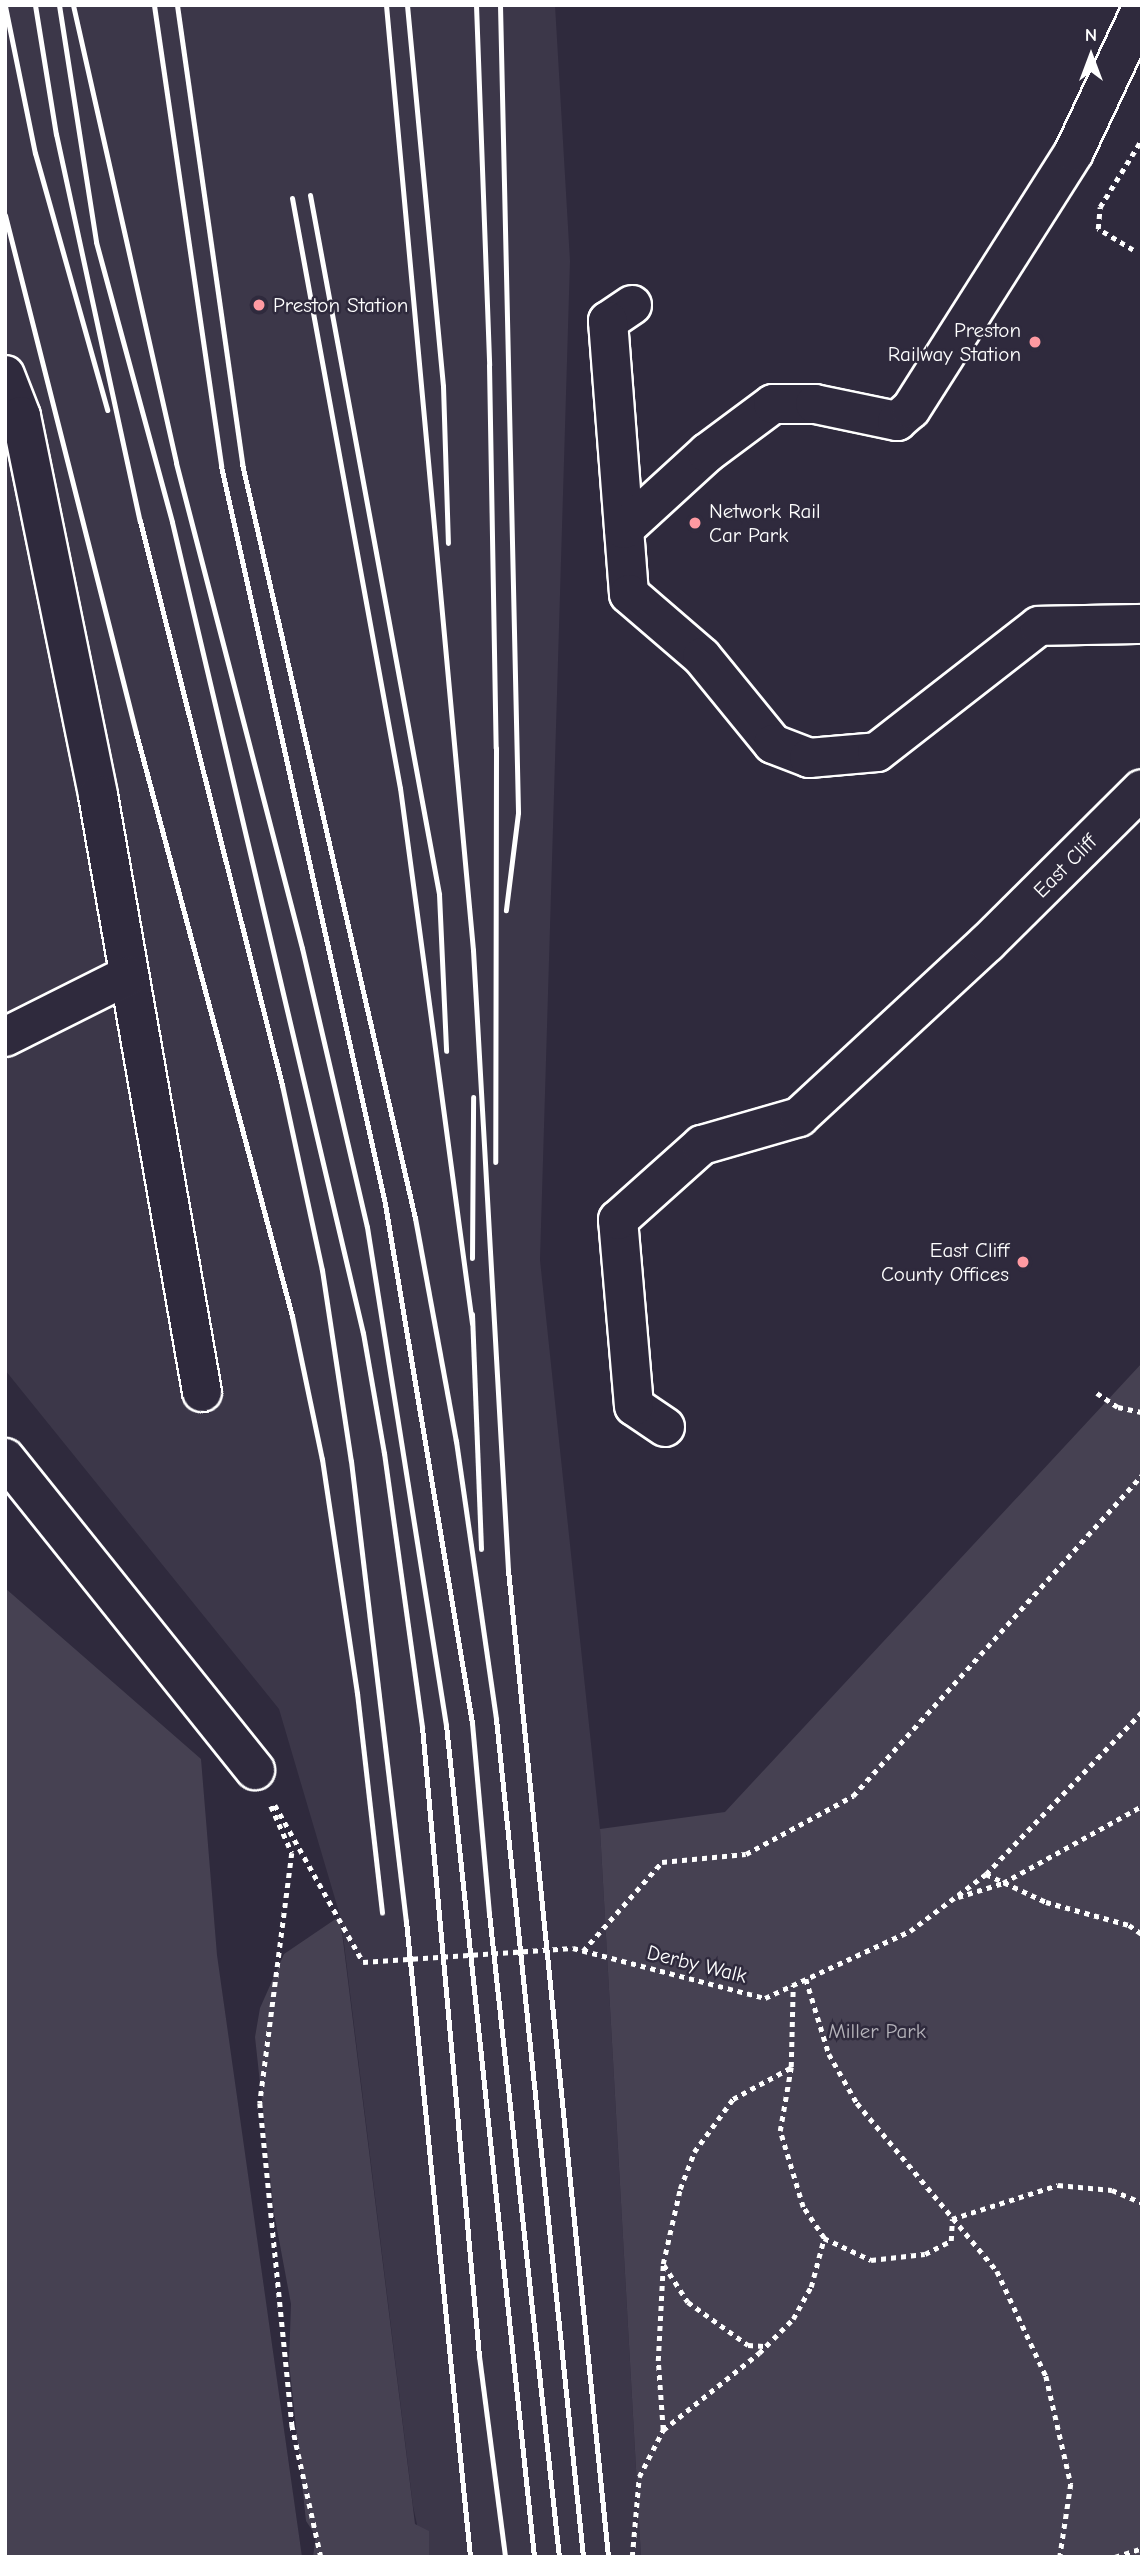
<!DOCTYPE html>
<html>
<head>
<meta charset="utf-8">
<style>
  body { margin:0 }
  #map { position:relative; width:1147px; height:2562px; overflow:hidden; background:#2f2a3d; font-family:"Comic Neue",sans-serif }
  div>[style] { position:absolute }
  .built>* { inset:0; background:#3c3749 }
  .green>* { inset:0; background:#464152 }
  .path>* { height:4.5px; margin-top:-2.25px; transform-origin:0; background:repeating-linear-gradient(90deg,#fff 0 5px,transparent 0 10px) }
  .roads { filter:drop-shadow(2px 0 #fff) drop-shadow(-2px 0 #fff) drop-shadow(0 2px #fff) drop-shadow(0 -2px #fff) }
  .minor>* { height:38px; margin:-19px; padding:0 19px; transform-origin:19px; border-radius:19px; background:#2f2a3d }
  .rail>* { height:5px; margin:-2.5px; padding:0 2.5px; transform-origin:2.5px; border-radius:2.5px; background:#fff }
  .dots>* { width:19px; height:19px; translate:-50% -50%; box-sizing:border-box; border:4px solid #2f2a3d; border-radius:50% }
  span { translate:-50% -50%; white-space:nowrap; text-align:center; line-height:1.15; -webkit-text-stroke:5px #2f2a3d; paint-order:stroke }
  .poi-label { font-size:21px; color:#fff }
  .left { translate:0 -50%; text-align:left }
  .right { translate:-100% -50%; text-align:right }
  .street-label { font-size:21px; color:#fff }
  .park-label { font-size:21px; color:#b5b3ba }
  .frame { position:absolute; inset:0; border:7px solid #fff; pointer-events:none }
  .north { position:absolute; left:1056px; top:21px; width:70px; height:70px; -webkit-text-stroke:5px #2f2a3d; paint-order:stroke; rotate:0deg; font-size:19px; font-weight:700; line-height:28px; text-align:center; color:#fff }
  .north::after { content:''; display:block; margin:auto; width:24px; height:32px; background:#fff; clip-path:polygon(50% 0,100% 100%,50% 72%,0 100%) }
</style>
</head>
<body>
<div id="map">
  <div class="built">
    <div style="clip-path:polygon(5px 5px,555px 5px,570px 261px,540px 1260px,600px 1829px,641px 2557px,424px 2557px,413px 2506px,341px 1919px,279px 1709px,5px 1370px)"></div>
  </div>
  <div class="green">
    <div style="clip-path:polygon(1142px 1363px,1142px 2557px,641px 2557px,600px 1829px,725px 1812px)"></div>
    <div style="clip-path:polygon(5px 1588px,201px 1759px,217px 1955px,302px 2557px,5px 2557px)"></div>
    <div style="clip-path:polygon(340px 1916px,415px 2524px,429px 2531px,429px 2557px,313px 2557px,316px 2536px,306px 2521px,289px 2362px,291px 2304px,274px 2213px,255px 2037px,260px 2008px,284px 1954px)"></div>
  </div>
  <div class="path">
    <div style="left:1133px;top:250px;width:41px;rotate:-149deg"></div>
    <div style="left:1098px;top:229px;width:22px;rotate:-85deg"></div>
    <div style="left:1100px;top:207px;width:80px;rotate:-58.3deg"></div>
    <div style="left:1097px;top:1393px;width:25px;rotate:34deg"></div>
    <div style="left:1118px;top:1407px;width:25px;rotate:12deg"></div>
    <div style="left:275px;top:1805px;width:180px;rotate:60.7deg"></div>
    <div style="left:363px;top:1962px;width:210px;rotate:-3.8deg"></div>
    <div style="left:573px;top:1948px;width:198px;rotate:14.6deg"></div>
    <div style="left:765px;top:1998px;width:160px;rotate:-24.8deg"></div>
    <div style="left:910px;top:1931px;width:95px;rotate:-36.9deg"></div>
    <div style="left:986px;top:1874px;width:225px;rotate:-46.1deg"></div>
    <div style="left:271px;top:1806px;width:51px;rotate:65.9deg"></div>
    <div style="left:292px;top:1853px;width:252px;rotate:97.3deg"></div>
    <div style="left:260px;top:2103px;width:324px;rotate:84.3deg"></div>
    <div style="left:292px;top:2425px;width:135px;rotate:77.6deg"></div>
    <div style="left:986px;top:1874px;width:66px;rotate:25deg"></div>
    <div style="left:1046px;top:1902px;width:86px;rotate:15.5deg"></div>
    <div style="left:1129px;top:1925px;width:16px;rotate:35deg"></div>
    <div style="left:958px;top:1897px;width:47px;rotate:-17.3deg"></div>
    <div style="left:1003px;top:1883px;width:159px;rotate:-29deg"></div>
    <div style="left:583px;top:1951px;width:119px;rotate:-48.4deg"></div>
    <div style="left:662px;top:1862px;width:84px;rotate:-5.4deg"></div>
    <div style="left:746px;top:1854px;width:122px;rotate:-28.5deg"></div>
    <div style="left:853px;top:1796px;width:432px;rotate:-48deg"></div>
    <div style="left:806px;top:1979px;width:78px;rotate:73deg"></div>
    <div style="left:829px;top:2054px;width:56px;rotate:60.3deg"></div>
    <div style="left:857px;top:2103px;width:219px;rotate:50.2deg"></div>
    <div style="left:997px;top:2271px;width:116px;rotate:65deg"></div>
    <div style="left:1046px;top:2376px;width:111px;rotate:77deg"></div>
    <div style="left:1071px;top:2484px;width:74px;rotate:98.6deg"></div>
    <div style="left:824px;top:2238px;width:52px;rotate:25.1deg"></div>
    <div style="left:871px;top:2260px;width:54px;rotate:-6.3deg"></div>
    <div style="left:925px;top:2254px;width:29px;rotate:-27deg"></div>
    <div style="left:951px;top:2241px;width:22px;rotate:-87deg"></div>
    <div style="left:952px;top:2219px;width:111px;rotate:-17.8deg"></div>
    <div style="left:1058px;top:2185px;width:54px;rotate:5.3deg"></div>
    <div style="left:1112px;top:2190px;width:33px;rotate:23deg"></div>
    <div style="left:664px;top:2265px;width:44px;rotate:57deg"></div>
    <div style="left:688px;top:2302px;width:74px;rotate:35.6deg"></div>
    <div style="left:748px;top:2345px;width:16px;rotate:4deg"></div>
    <div style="left:663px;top:2430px;width:69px;rotate:-94.1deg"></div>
    <div style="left:658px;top:2361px;width:97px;rotate:-87deg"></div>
    <div style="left:663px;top:2264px;width:77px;rotate:-77.2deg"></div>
    <div style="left:680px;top:2189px;width:40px;rotate:-69deg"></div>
    <div style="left:694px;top:2152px;width:66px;rotate:-53.7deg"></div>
    <div style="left:733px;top:2099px;width:65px;rotate:-28.5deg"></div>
    <div style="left:632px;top:2557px;width:80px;rotate:-85deg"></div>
    <div style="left:639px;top:2477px;width:53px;rotate:-62.9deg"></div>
    <div style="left:663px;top:2430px;width:123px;rotate:-38.7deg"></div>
    <div style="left:759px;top:2353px;width:48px;rotate:-45deg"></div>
    <div style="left:793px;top:2319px;width:37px;rotate:-61deg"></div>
    <div style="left:811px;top:2287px;width:51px;rotate:-75.1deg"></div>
    <div style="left:824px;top:2238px;width:37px;rotate:-124deg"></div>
    <div style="left:803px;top:2207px;width:79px;rotate:-106.8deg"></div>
    <div style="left:780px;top:2131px;width:65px;rotate:-80.2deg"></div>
    <div style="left:791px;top:2067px;width:82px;rotate:-88.6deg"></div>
    <div style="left:1115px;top:2557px;width:28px;rotate:-18deg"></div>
  </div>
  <div class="roads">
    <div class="minor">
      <div style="left:632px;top:305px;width:29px;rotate:146deg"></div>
      <div style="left:608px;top:321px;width:274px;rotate:85.6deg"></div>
      <div style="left:629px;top:594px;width:96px;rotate:40.8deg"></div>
      <div style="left:702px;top:657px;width:112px;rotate:50.8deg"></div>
      <div style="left:773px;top:744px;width:39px;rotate:21deg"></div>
      <div style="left:809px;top:758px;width:68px;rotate:-5deg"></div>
      <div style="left:877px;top:752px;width:205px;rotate:-37.9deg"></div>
      <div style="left:1039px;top:626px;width:103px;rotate:-1.1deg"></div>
      <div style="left:5px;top:375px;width:44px;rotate:68.7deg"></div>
      <div style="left:21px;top:416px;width:387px;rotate:78.5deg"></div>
      <div style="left:98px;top:795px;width:606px;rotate:80.12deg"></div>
      <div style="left:624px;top:529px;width:113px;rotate:-42.5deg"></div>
      <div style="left:707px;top:453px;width:82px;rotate:-36.6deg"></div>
      <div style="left:773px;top:404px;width:42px"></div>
      <div style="left:815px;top:404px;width:84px;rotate:11.7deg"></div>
      <div style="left:897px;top:421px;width:18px;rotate:-41deg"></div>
      <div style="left:911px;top:409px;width:304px;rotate:-57.6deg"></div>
      <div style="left:1074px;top:152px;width:159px;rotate:-64.7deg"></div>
      <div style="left:5px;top:1037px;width:136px;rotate:-26.6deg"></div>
      <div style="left:665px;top:1427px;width:37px;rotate:-146deg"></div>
      <div style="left:634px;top:1406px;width:187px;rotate:-94.9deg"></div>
      <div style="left:618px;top:1220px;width:113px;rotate:-41.8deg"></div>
      <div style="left:702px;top:1145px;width:101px;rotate:-16.1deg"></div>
      <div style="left:799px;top:1117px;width:256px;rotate:-42.8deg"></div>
      <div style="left:987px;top:943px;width:218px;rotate:-44.8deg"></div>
      <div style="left:5px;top:1458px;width:400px;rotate:51.3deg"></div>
    </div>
  </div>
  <div class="rail">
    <div style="left:35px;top:5px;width:131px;rotate:80.8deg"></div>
    <div style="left:56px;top:134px;width:396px;rotate:77.8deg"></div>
    <div style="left:140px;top:521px;width:582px;rotate:75.87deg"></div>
    <div style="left:282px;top:1085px;width:189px;rotate:77.8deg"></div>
    <div style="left:322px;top:1270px;width:193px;rotate:81.4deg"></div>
    <div style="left:351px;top:1461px;width:463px;rotate:83.2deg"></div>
    <div style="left:406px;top:1921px;width:639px;rotate:84.25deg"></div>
    <div style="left:59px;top:5px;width:240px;rotate:81.1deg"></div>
    <div style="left:96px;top:242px;width:290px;rotate:74.8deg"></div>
    <div style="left:172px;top:522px;width:833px;rotate:76.75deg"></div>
    <div style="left:363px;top:1333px;width:122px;rotate:80.1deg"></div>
    <div style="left:384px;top:1453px;width:277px;rotate:82.1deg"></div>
    <div style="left:422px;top:1727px;width:632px;rotate:84.82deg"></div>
    <div style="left:479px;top:2356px;width:203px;rotate:82.6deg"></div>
    <div style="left:73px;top:5px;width:469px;rotate:77.3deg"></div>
    <div style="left:176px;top:463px;width:501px;rotate:75.44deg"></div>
    <div style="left:302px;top:948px;width:286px;rotate:76.9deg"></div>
    <div style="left:367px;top:1227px;width:504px;rotate:80.99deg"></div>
    <div style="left:446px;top:1725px;width:837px;rotate:83.96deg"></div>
    <div style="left:154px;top:5px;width:466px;rotate:81.7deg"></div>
    <div style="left:221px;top:466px;width:756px;rotate:77.47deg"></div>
    <div style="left:385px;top:1204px;width:526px;rotate:80.48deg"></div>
    <div style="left:472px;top:1723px;width:191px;rotate:84.9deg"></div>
    <div style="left:489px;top:1913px;width:648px;rotate:83.8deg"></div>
    <div style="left:177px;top:5px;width:464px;rotate:81.9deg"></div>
    <div style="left:242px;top:464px;width:774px;rotate:77.08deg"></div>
    <div style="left:415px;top:1218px;width:227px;rotate:79.6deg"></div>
    <div style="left:456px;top:1441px;width:281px;rotate:81.8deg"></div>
    <div style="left:496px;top:1719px;width:843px;rotate:84.07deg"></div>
    <div style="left:386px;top:5px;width:949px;rotate:84.74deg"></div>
    <div style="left:473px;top:950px;width:621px;rotate:86.77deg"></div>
    <div style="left:508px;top:1570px;width:992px;rotate:84.21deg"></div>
    <div style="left:407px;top:5px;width:383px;rotate:84.6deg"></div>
    <div style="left:443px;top:386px;width:157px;rotate:88.2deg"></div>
    <div style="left:476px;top:5px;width:360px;rotate:87.9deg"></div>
    <div style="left:489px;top:365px;width:383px;rotate:89deg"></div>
    <div style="left:496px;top:748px;width:414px;rotate:90.1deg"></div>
    <div style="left:500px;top:5px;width:808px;rotate:88.72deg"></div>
    <div style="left:518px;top:813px;width:98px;rotate:97.1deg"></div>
    <div style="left:5px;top:6px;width:150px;rotate:78.5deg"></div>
    <div style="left:35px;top:153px;width:267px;rotate:74.3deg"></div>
    <div style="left:310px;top:195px;width:711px;rotate:79.54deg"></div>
    <div style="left:439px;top:894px;width:157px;rotate:87.4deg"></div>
    <div style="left:292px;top:198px;width:600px;rotate:79.63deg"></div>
    <div style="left:400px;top:788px;width:540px;rotate:82.34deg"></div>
    <div style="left:5px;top:215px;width:534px;rotate:75.81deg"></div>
    <div style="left:136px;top:733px;width:604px;rotate:75.02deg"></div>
    <div style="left:292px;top:1316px;width:146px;rotate:78.2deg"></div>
    <div style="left:322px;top:1459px;width:237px;rotate:81.5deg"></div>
    <div style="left:357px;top:1693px;width:221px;rotate:83.5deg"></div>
    <div style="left:472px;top:1258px;width:161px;rotate:-89.6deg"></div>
    <div style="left:472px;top:1314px;width:235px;rotate:87.8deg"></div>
  </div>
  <div class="dots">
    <div style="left:259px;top:305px;background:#ff9aa2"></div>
    <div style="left:1035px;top:342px;background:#ff9aa2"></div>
    <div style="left:695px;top:523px;background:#ff9aa2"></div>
    <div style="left:1023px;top:1262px;background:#ff9aa2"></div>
  </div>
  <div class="poi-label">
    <span class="left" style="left:273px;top:305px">Preston Station</span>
    <span class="right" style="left:1021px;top:342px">Preston<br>Railway Station</span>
    <span class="left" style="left:709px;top:523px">Network Rail<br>Car Park</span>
    <span class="right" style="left:1009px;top:1262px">East Cliff<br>County Offices</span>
  </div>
  <div class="street-label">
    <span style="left:1065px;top:866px;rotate:-45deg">East Cliff</span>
    <span style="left:697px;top:1964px;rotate:14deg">Derby Walk</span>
  </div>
  <div class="park-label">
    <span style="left:877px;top:2031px">Miller Park</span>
  </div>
  <div class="frame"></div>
  <div class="north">N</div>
</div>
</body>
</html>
